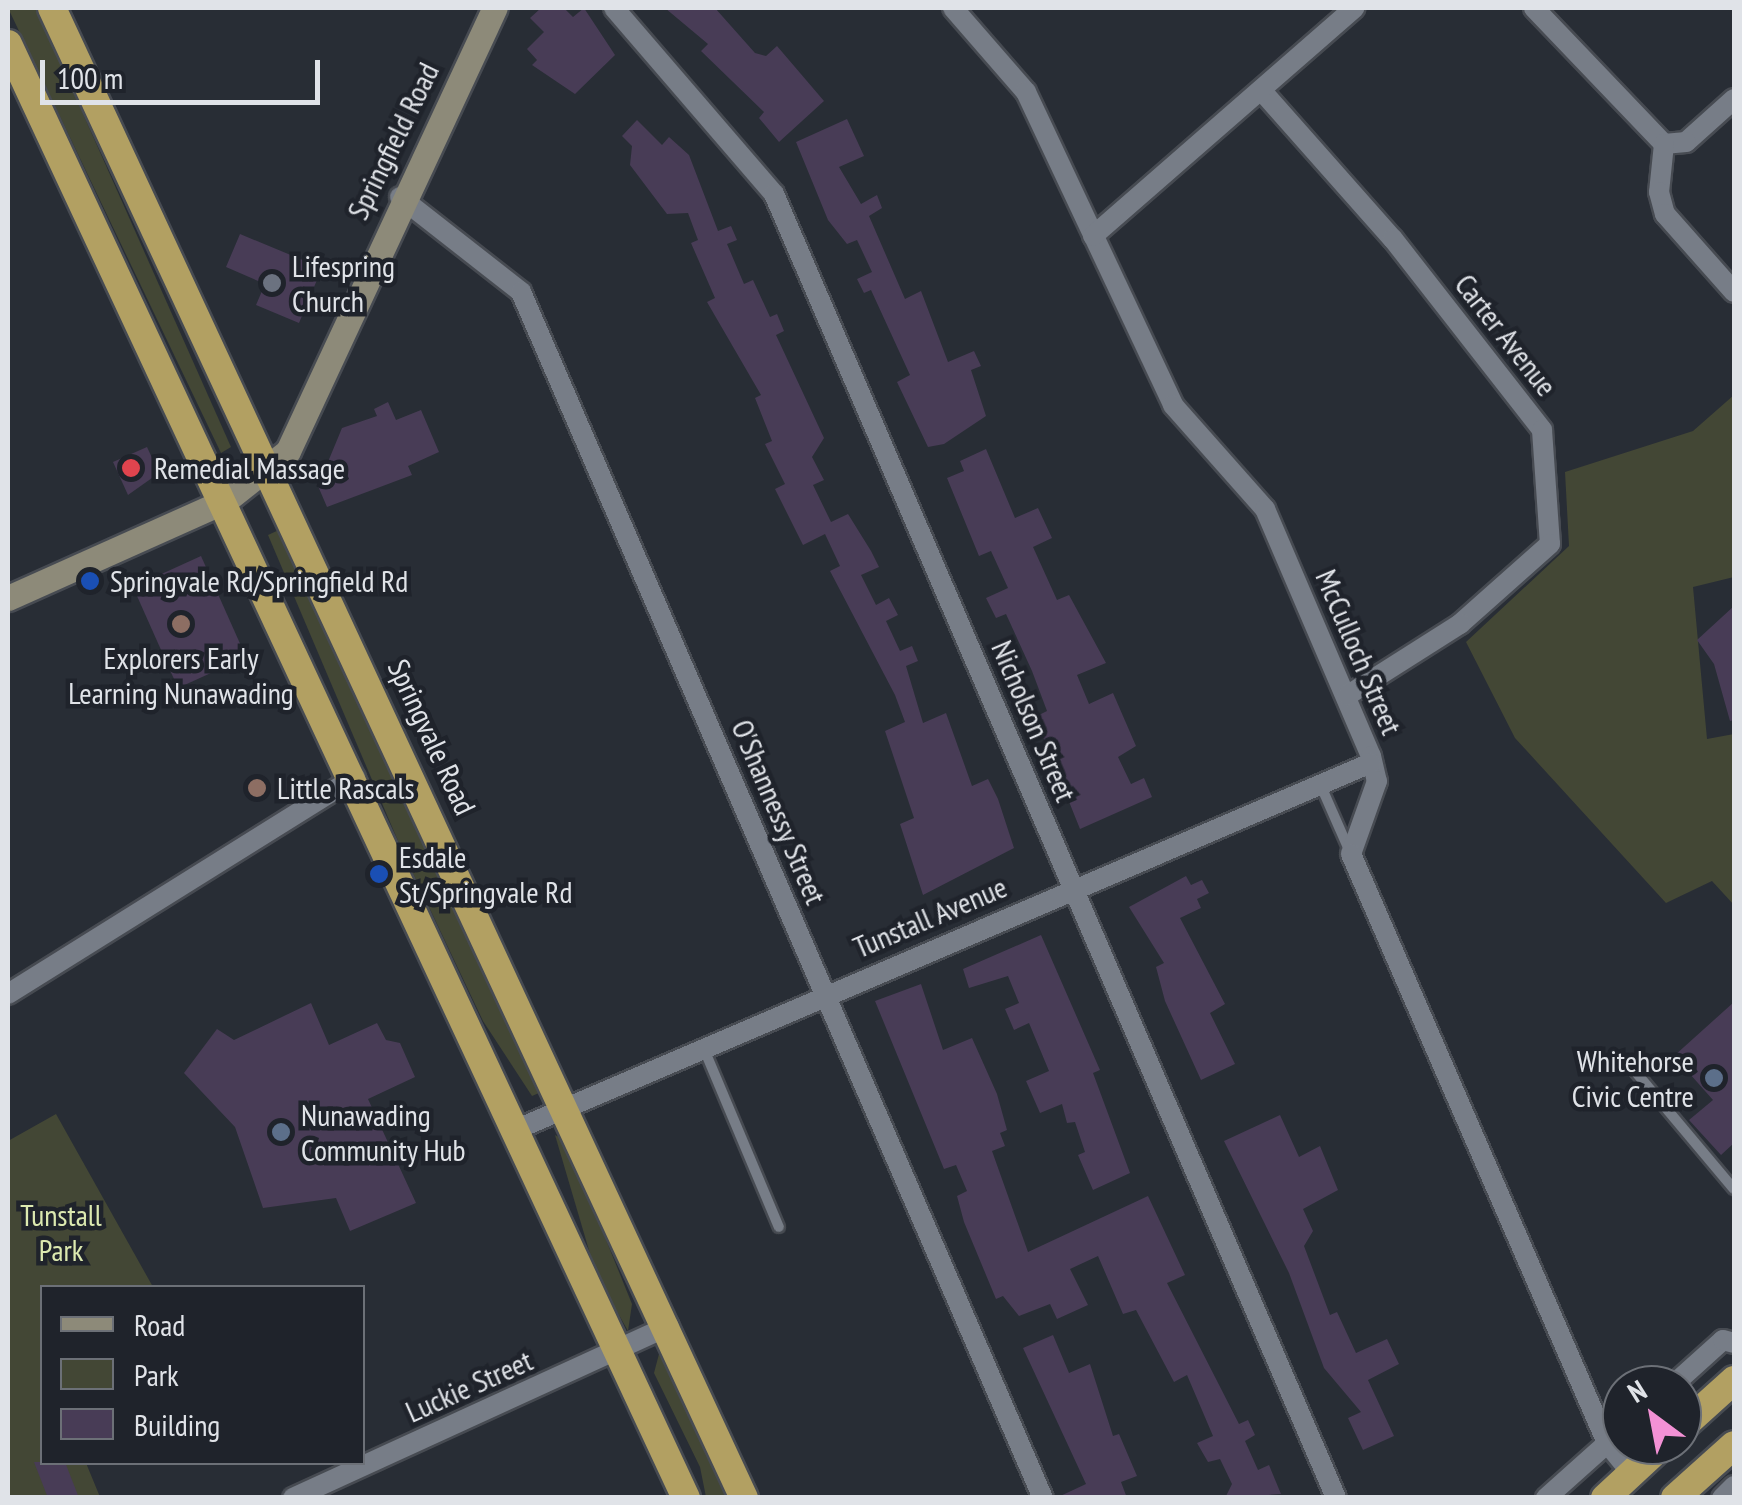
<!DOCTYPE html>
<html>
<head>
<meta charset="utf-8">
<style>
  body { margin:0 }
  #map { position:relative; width:1742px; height:1505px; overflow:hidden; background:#282d35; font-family:"PT Sans Narrow",sans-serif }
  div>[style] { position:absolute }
  .green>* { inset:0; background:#434735 }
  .building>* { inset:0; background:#483c56 }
  .roads { filter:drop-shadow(2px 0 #474b52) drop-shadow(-2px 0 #474b52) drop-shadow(0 2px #474b52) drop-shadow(0 -2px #474b52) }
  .service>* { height:10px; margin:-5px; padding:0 5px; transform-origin:5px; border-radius:5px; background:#777d87 }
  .minor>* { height:20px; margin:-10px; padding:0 10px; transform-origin:10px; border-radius:10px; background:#777d87 }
  .secondary>* { height:25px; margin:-12.5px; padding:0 12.5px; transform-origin:12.5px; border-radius:12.5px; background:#8d8a79 }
  .trunk>* { height:28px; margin:-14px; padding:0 14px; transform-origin:14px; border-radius:14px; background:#b2a062 }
  .dots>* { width:28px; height:28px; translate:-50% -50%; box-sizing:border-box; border:5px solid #1f232b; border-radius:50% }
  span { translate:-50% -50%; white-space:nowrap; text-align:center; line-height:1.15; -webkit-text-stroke:9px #1f232b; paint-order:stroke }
  .street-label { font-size:30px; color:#e0e3e8 }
  .poi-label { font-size:30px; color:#e0e3e8 }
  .left { translate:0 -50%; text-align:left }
  .right { translate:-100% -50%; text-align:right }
  .park-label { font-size:30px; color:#dce9b0 }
  .frame { position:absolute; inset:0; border:10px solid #e0e3e8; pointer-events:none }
  .legend { position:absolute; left:40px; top:1285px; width:325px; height:180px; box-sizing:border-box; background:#1f232b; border:2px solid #6c7077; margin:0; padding:12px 18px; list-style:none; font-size:30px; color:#e0e3e8 }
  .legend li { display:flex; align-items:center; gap:20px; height:50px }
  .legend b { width:50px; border:2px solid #6c7077 }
  .north { position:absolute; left:1602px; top:1365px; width:100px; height:100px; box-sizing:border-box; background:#1f232b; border:2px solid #6c7077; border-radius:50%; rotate:328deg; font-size:28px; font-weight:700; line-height:40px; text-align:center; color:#e0e3e8 }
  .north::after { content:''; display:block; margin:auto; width:35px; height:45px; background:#f391d5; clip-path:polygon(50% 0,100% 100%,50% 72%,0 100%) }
  .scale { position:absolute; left:40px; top:60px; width:280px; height:45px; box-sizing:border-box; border:5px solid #e0e3e8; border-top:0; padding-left:12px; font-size:30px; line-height:35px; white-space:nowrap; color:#e0e3e8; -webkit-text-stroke:8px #1f232b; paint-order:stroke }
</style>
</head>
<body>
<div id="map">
  <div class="green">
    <div style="clip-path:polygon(8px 8px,36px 8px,231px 447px,221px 453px)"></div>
    <div style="clip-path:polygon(1734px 395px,1734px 577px,1693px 587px,1707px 739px,1734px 734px,1734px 905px,1712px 881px,1666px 903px,1515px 738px,1466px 642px,1569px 546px,1565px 472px,1693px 431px)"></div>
    <div style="clip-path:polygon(281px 529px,538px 1080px,539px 1093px,532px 1096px,483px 1021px,401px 848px,268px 535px)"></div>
    <div style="clip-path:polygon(56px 1114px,153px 1287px,42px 1288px,42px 1462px,86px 1463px,100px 1497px,8px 1498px,8px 1141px)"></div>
    <div style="clip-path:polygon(555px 1135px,566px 1141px,632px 1304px,628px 1331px,596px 1274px)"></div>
    <div style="clip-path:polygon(659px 1354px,671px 1365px,727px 1497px,706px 1497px,700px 1467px,654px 1373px)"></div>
  </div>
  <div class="building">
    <div style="clip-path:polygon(541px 8px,564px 8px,573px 17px,584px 8px,615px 55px,575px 94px,532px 65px,537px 60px,527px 49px,544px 32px,530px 18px)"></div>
    <div style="clip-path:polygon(665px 8px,715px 8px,755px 53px,766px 56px,777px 46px,824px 101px,779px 142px,759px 118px,764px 112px,701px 51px,708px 44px)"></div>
    <div style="clip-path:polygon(847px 119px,864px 156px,839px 167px,861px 204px,877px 195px,882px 208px,869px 216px,905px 299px,921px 291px,948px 362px,974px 351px,981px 366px,971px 370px,986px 416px,944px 444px,928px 447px,897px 382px,910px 375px,871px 290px,864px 293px,857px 279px,872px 272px,857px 240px,847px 244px,828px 220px,796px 142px)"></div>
    <div style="clip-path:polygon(637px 120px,662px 145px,669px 137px,689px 155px,718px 231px,731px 226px,737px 240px,727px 244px,744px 284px,753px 280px,770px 317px,777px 314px,784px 331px,776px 335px,824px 438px,812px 457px,824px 480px,813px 485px,831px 522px,848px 514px,871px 551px,879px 567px,861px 575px,876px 605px,889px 598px,898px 615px,886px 621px,900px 651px,912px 646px,918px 661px,906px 666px,923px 723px,946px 713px,972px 786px,988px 779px,998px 799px,1014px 848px,923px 895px,900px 824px,914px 818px,885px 731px,905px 722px,895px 695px,830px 571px,840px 566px,825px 534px,803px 545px,775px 489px,785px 484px,765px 444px,772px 441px,755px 398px,761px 395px,707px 302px,715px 298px,691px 243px,698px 240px,688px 213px,667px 214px,630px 165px,632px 146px,622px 136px)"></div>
    <div style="clip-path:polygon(240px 234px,322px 268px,299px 323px,256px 305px,265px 284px,226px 267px)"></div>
    <div style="clip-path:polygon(388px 402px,396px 420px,421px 410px,439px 452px,408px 466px,412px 475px,327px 507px,318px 486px,342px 428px,377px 416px,374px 409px)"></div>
    <div style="clip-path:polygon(147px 447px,159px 473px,128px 495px,113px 462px)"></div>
    <div style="clip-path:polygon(986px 449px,1015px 518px,1038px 508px,1052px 538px,1033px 547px,1057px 600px,1069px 595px,1106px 663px,1077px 675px,1089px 704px,1113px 693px,1136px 746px,1118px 757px,1131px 784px,1144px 778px,1152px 797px,1080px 829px,1035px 717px,1047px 711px,1032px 671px,1006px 614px,996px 618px,986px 598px,1008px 588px,991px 551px,979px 556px,947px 478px,964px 471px,960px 461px)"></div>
    <div style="clip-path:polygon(201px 556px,246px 657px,178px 688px,133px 587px)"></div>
    <div style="clip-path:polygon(1734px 606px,1734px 720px,1730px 721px,1714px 664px,1697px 640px)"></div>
    <div style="clip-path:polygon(1186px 876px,1191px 885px,1202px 880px,1209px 893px,1197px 899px,1201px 908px,1180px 918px,1225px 1004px,1210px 1013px,1235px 1064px,1201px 1080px,1165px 1001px,1156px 967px,1164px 963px,1129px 907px)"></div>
    <div style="clip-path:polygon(1041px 935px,1100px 1070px,1093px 1073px,1130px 1173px,1093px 1190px,1078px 1155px,1085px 1152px,1075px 1122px,1067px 1123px,1062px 1104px,1040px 1113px,1026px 1081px,1049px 1071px,1029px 1023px,1014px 1030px,1005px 1009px,1019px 1003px,1008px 976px,969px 988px,963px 969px)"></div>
    <div style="clip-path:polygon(921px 984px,943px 1050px,972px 1038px,997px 1094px,1007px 1130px,1000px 1133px,1005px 1146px,992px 1151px,1028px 1252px,1148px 1196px,1185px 1275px,1167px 1283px,1239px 1424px,1248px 1420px,1255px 1435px,1245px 1441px,1258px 1470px,1269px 1465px,1281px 1494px,1225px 1498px,1232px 1484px,1220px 1459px,1208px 1462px,1197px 1443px,1213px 1436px,1187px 1375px,1174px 1382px,1136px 1310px,1123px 1314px,1098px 1256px,1070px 1269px,1088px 1305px,1057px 1319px,1050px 1304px,1019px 1316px,1003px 1296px,996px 1299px,964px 1222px,957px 1196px,967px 1191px,956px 1165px,944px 1169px,875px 1001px)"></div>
    <div style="clip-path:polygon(1734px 1002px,1734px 1143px,1721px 1155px,1689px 1120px,1713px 1100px,1674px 1056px)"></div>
    <div style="clip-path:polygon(311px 1003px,329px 1045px,377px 1023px,386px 1040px,400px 1043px,415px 1077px,368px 1099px,416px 1203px,350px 1231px,336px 1198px,263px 1208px,235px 1127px,184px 1073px,217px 1029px,234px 1040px)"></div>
    <div style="clip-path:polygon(1280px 1115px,1299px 1157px,1320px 1146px,1338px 1190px,1303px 1209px,1313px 1231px,1304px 1246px,1330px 1315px,1337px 1312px,1356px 1353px,1387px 1339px,1399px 1364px,1368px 1380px,1394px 1436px,1363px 1450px,1348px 1418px,1361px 1412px,1324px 1368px,1289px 1273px,1224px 1141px)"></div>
    <div style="clip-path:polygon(1053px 1335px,1069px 1373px,1090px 1364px,1113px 1436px,1119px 1434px,1137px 1476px,1121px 1482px,1127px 1498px,1056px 1498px,1086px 1484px,1023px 1348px)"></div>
    <div style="clip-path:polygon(34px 1462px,65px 1462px,79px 1498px,48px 1498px)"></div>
  </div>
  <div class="roads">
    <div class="service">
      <div style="left:1321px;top:786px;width:72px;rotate:66.3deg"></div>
      <div style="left:704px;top:1049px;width:193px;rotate:67.2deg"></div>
      <div style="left:1629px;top:1064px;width:163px;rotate:50deg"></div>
    </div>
    <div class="minor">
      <div style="left:614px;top:8px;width:245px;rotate:49.3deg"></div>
      <div style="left:774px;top:194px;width:1420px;rotate:66.68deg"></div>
      <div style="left:953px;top:8px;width:111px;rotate:49deg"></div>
      <div style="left:1026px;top:92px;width:346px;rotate:64.8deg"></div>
      <div style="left:1173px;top:405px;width:139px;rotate:48.5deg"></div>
      <div style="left:1265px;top:509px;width:269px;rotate:66.8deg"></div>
      <div style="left:1371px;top:756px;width:26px;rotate:77deg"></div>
      <div style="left:1377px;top:781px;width:77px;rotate:109.6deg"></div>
      <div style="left:1351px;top:854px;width:642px;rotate:66.51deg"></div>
      <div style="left:1607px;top:1443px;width:38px;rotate:51deg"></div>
      <div style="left:1534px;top:8px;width:188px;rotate:46.3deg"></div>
      <div style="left:1261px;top:90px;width:199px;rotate:48.5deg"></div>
      <div style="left:1393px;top:239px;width:242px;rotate:52deg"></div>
      <div style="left:1542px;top:430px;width:114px;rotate:86deg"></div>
      <div style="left:1550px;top:544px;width:120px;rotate:138.4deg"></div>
      <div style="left:1460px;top:624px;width:133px;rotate:147.6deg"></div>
      <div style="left:1734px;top:99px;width:64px;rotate:138.1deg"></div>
      <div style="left:1686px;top:142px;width:22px;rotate:175deg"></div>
      <div style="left:1664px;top:144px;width:48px;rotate:95.9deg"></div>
      <div style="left:1659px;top:192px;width:23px;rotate:75deg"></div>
      <div style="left:1665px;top:214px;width:104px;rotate:48.5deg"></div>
      <div style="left:400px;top:197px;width:154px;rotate:38.1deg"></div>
      <div style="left:521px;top:292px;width:1314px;rotate:66.6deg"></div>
      <div style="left:1093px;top:236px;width:347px;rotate:-41.1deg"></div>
      <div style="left:8px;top:994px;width:409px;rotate:-32deg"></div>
      <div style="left:515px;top:1130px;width:931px;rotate:-23.21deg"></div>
      <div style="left:1673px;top:1385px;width:67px;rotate:-42deg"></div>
      <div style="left:1723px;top:1340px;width:11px;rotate:15deg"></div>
      <div style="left:293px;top:1498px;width:413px;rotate:-24.6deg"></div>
      <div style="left:1546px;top:1498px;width:102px;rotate:-41.8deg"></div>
      <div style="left:1722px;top:1498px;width:17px;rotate:-45deg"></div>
    </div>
    <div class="secondary">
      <div style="left:8px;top:598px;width:238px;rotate:-24.1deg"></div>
      <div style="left:225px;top:501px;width:80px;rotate:-38.4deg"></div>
      <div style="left:288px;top:451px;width:489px;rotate:-65deg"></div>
    </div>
    <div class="trunk">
      <div style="left:52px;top:8px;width:1643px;rotate:65.09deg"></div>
      <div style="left:8px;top:44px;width:1604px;rotate:65deg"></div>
      <div style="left:1682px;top:1427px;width:70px;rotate:-42.1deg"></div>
      <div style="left:1605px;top:1498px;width:78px;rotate:-42.9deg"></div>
      <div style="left:1675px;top:1498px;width:79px;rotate:-41.9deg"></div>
    </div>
  </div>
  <div class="dots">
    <div style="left:272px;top:283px;background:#6b7280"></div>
    <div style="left:131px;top:468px;background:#e0444e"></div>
    <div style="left:90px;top:581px;background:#1a4fb4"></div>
    <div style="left:181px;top:624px;background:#8d6e63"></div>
    <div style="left:257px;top:788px;background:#8d6e63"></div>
    <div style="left:379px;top:874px;background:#1a4fb4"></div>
    <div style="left:1714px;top:1078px;background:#5c6f8a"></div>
    <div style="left:281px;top:1132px;background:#5c6f8a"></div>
  </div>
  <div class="street-label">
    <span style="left:393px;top:141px;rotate:-64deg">Springfield Road</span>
    <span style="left:1506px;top:335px;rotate:52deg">Carter Avenue</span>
    <span style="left:1359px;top:652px;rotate:67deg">McCulloch Street</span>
    <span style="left:1034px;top:721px;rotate:67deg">Nicholson Street</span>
    <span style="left:432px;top:737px;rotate:65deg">Springvale Road</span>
    <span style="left:779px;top:812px;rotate:67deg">O'Shannessy Street</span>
    <span style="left:930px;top:917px;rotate:-23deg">Tunstall Avenue</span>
    <span style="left:469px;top:1386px;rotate:-24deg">Luckie Street</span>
  </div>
  <div class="poi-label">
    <span class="left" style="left:292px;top:283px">Lifespring<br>Church</span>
    <span class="left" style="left:154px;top:468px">Remedial Massage</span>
    <span class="left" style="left:110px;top:581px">Springvale Rd/Springfield Rd</span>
    <span style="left:181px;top:675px">Explorers Early<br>Learning Nunawading</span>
    <span class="left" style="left:277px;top:788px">Little Rascals</span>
    <span class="left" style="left:399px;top:874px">Esdale<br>St/Springvale Rd</span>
    <span class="right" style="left:1694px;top:1078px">Whitehorse<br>Civic Centre</span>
    <span class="left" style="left:301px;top:1132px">Nunawading<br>Community Hub</span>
  </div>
  <div class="park-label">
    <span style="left:61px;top:1232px">Tunstall<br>Park</span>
  </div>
  <div class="frame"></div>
  <ul class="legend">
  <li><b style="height:12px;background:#8d8a79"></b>Road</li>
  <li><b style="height:28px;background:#434735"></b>Park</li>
  <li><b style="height:28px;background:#483c56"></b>Building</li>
  </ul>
  <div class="north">N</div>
  <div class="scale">100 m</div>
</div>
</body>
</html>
